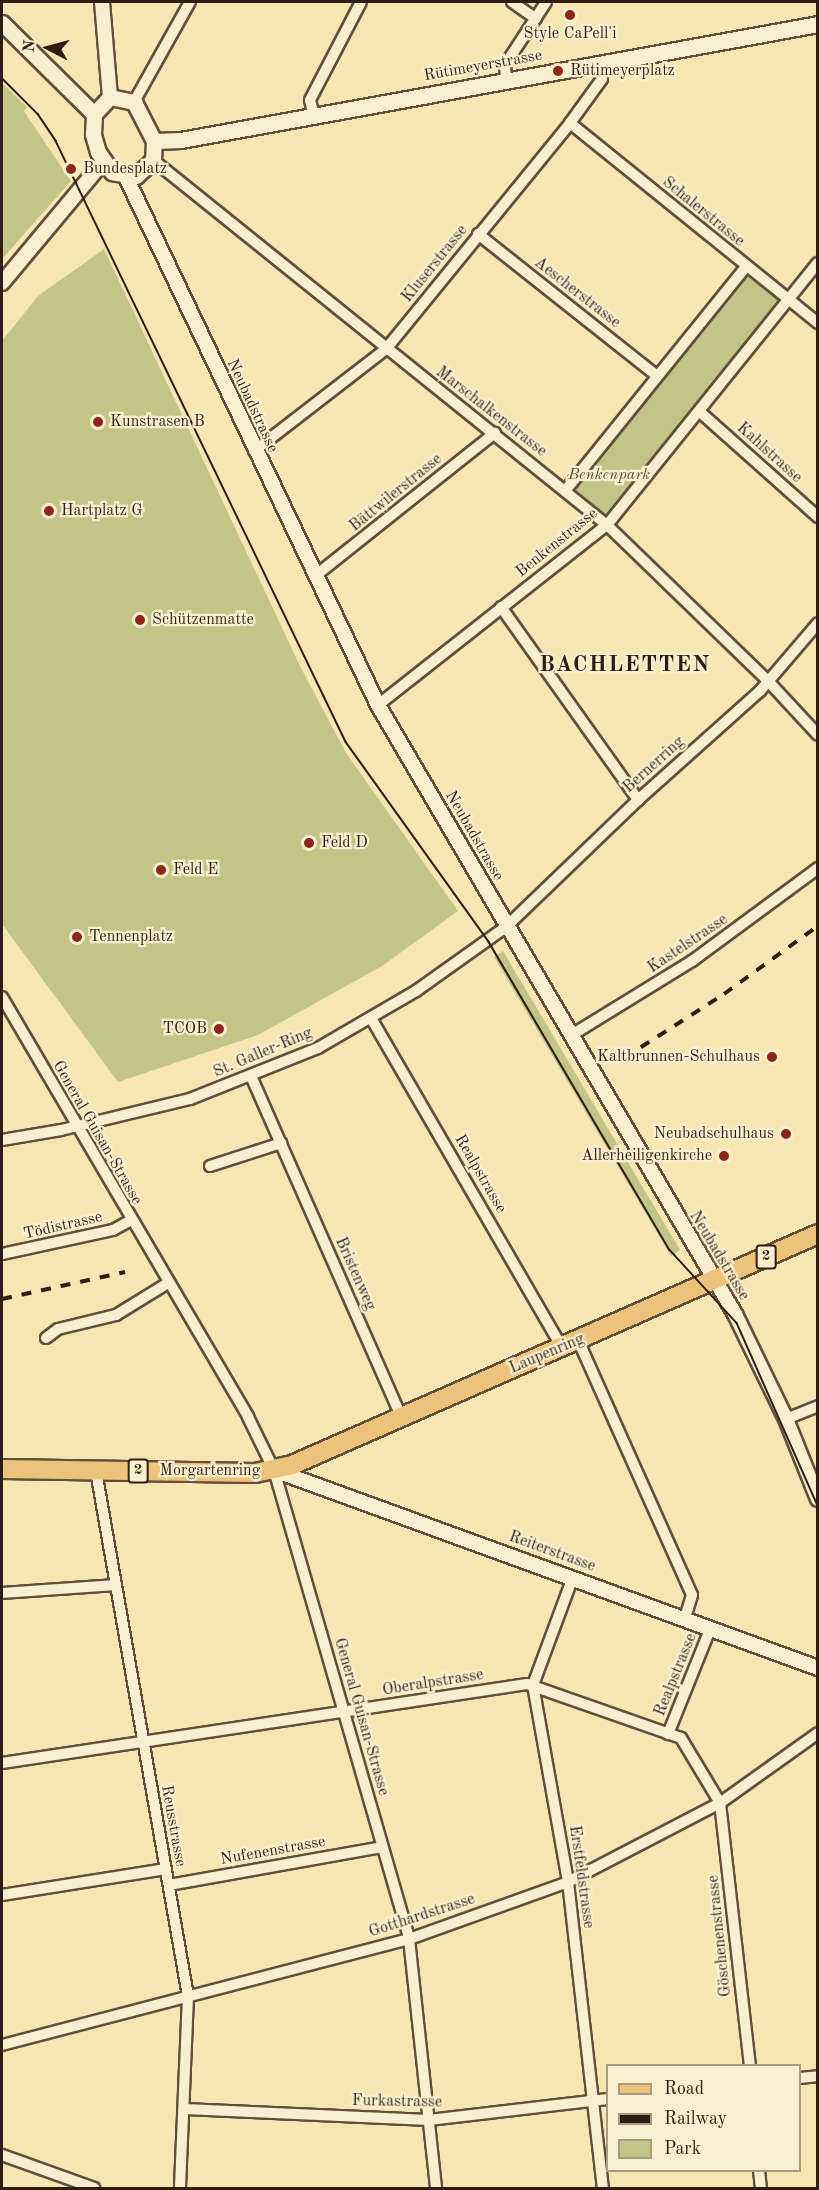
<!DOCTYPE html>
<html>
<head>
<meta charset="utf-8">
<style>
  body { margin:0 }
  #map { position:relative; width:819px; height:2190px; overflow:hidden; background:#f6e6b3; font-family:"Old Standard TT",serif }
  div>[style] { position:absolute }
  .green>* { inset:0; background:#c4c388 }
  .roads { filter:drop-shadow(2px 0 #614f3a) drop-shadow(-2px 0 #614f3a) drop-shadow(0 2px #614f3a) drop-shadow(0 -2px #614f3a) }
  .minor>* { height:10px; margin:-5px; padding:0 5px; transform-origin:5px; border-radius:5px; background:#f9efce }
  .tertiary>* { height:14px; margin:-7px; padding:0 7px; transform-origin:7px; border-radius:7px; background:#f9efce }
  .secondary>* { height:15px; margin:-7.5px; padding:0 7.5px; transform-origin:7.5px; border-radius:7.5px; background:#f9efce }
  .primary>* { height:18px; margin:-9px; padding:0 9px; transform-origin:9px; border-radius:9px; background:#ebc37a }
  .tram>* { height:1.5px; margin:-0.75px; padding:0 0.75px; transform-origin:0.75px; border-radius:0.75px; background:#2f1d11 }
  .rail>* { height:4px; margin-top:-2px; transform-origin:0; background:repeating-linear-gradient(90deg,#2f1d11 0 10px,transparent 0 20px) }
  .dots>* { width:16px; height:16px; translate:-50% -50%; box-sizing:border-box; border:3px solid #f9efce; border-radius:50% }
  span { translate:-50% -50%; white-space:nowrap; text-align:center; line-height:1.15; -webkit-text-stroke:4.5px #f9efce; paint-order:stroke }
  .shield-label span { padding:2px 4px; background:#f9efce; border:2px solid; border-radius:4px; -webkit-text-stroke-width:0 }
  .shield-label { font-size:15px; color:#2f1d11; font-weight:700 }
  .poi-label { font-size:16px; color:#2f1d11 }
  .left { translate:0 -50%; text-align:left }
  .right { translate:-100% -50%; text-align:right }
  .street-label { font-size:16px; color:#2f1d11 }
  .park-label { font-size:16px; color:#5c4f35; font-style:italic }
  .district-label { font-size:22px; color:#2f1d11; font-weight:700; letter-spacing:1.5px }
  .frame { position:absolute; inset:0; border:3px solid #2f1d11; pointer-events:none }
  .legend { position:absolute; left:606px; top:2064px; width:195px; height:108px; box-sizing:border-box; background:#f9efce; border:2px solid #a89b82; margin:0; padding:8px 10px; list-style:none; font-size:18px; color:#2f1d11 }
  .legend li { display:flex; align-items:center; gap:12px; height:30px }
  .legend b { width:30px; border:2px solid #a89b82 }
  .north { position:absolute; left:18px; top:18px; width:60px; height:60px; -webkit-text-stroke:4px #f9efce; paint-order:stroke; rotate:276deg; font-size:16px; font-weight:700; line-height:24px; text-align:center; color:#2f1d11 }
  .north::after { content:''; display:block; margin:auto; width:21px; height:27px; background:#2f1d11; clip-path:polygon(50% 0,100% 100%,50% 72%,0 100%) }
</style>
</head>
<body>
<div id="map">
  <div class="green">
    <div style="clip-path:polygon(2px 83px,27px 107px,24px 111px,71px 181px,2px 259px)"></div>
    <div style="clip-path:polygon(104px 249px,300px 666px,346px 753px,458px 911px,382px 966px,258px 1035px,118px 1082px,2px 924px,2px 341px,38px 296px)"></div>
    <div style="clip-path:polygon(742px 264px,786px 300px,609px 522px,564px 485px)"></div>
    <div style="clip-path:polygon(503px 951px,680px 1250px,671px 1256px,494px 957px)"></div>
  </div>
  <div class="roads">
    <div class="minor">
      <div style="left:512px;top:2px;width:29px;rotate:35deg"></div>
      <div style="left:506px;top:80px;width:15px;rotate:-94deg"></div>
      <div style="left:505px;top:65px;width:75px;rotate:-56.9deg"></div>
      <div style="left:134px;top:102px;width:115px;rotate:-60.8deg"></div>
      <div style="left:314px;top:116px;width:16px;rotate:-104deg"></div>
      <div style="left:310px;top:100px;width:110px;rotate:-62.5deg"></div>
      <div style="left:570px;top:123px;width:319px;rotate:38.9deg"></div>
      <div style="left:153px;top:160px;width:583px;rotate:38.8deg"></div>
      <div style="left:607px;top:525px;width:226px;rotate:44.1deg"></div>
      <div style="left:769px;top:682px;width:72px;rotate:47.2deg"></div>
      <div style="left:478px;top:234px;width:228px;rotate:38.4deg"></div>
      <div style="left:700px;top:412px;width:158px;rotate:41.7deg"></div>
      <div style="left:254px;top:451px;width:167px;rotate:-37.7deg"></div>
      <div style="left:386px;top:349px;width:291px;rotate:-50.8deg"></div>
      <div style="left:570px;top:123px;width:54px;rotate:-54deg"></div>
      <div style="left:602px;top:79px;width:15px;rotate:-101deg"></div>
      <div style="left:565px;top:491px;width:288px;rotate:-51.1deg"></div>
      <div style="left:315px;top:576px;width:230px;rotate:-38.5deg"></div>
      <div style="left:501px;top:607px;width:237px;rotate:54.6deg"></div>
      <div style="left:378px;top:705px;width:291px;rotate:-38.2deg"></div>
      <div style="left:607px;top:525px;width:336px;rotate:-51.2deg"></div>
      <div style="left:2px;top:997px;width:487px;rotate:59.6deg"></div>
      <div style="left:248px;top:1417px;width:59px;rotate:63.9deg"></div>
      <div style="left:274px;top:1470px;width:488px;rotate:73.9deg"></div>
      <div style="left:409px;top:1939px;width:250px;rotate:83.8deg"></div>
      <div style="left:371px;top:1018px;width:380px;rotate:59.9deg"></div>
      <div style="left:570px;top:1036px;width:143px;rotate:-31.6deg"></div>
      <div style="left:692px;top:961px;width:157px;rotate:-36.4deg"></div>
      <div style="left:251px;top:1076px;width:374px;rotate:66.2deg"></div>
      <div style="left:2px;top:1140px;width:60px;rotate:-9.6deg"></div>
      <div style="left:61px;top:1130px;width:133px;rotate:-13.5deg"></div>
      <div style="left:190px;top:1099px;width:138px;rotate:-21.7deg"></div>
      <div style="left:318px;top:1048px;width:113px;rotate:-30.2deg"></div>
      <div style="left:416px;top:991px;width:112px;rotate:-35.5deg"></div>
      <div style="left:507px;top:926px;width:182px;rotate:-43.9deg"></div>
      <div style="left:638px;top:800px;width:164px;rotate:-41.8deg"></div>
      <div style="left:760px;top:691px;width:89px;rotate:-49.5deg"></div>
      <div style="left:210px;top:1166px;width:75px;rotate:-17.9deg"></div>
      <div style="left:2px;top:1254px;width:114px;rotate:-12.2deg"></div>
      <div style="left:113px;top:1230px;width:18px;rotate:-29deg"></div>
      <div style="left:46px;top:1338px;width:15px;rotate:-37deg"></div>
      <div style="left:58px;top:1329px;width:60px;rotate:-13.6deg"></div>
      <div style="left:116px;top:1315px;width:61px;rotate:-31.6deg"></div>
      <div style="left:578px;top:1340px;width:279px;rotate:65.9deg"></div>
      <div style="left:692px;top:1595px;width:24px;rotate:107deg"></div>
      <div style="left:786px;top:1419px;width:35px;rotate:-22deg"></div>
      <div style="left:96px;top:1471px;width:533px;rotate:80.06deg"></div>
      <div style="left:188px;top:1996px;width:192px;rotate:92.4deg"></div>
      <div style="left:573px;top:1577px;width:115px;rotate:110.3deg"></div>
      <div style="left:533px;top:1685px;width:200px;rotate:79.9deg"></div>
      <div style="left:568px;top:1882px;width:308px;rotate:83.5deg"></div>
      <div style="left:2px;top:1593px;width:113px;rotate:-4deg"></div>
      <div style="left:668px;top:1734px;width:115px;rotate:-68.1deg"></div>
      <div style="left:2px;top:1763px;width:531px;rotate:-8.56deg"></div>
      <div style="left:527px;top:1684px;width:163px;rotate:19.3deg"></div>
      <div style="left:681px;top:1738px;width:76px;rotate:59deg"></div>
      <div style="left:720px;top:1803px;width:265px;rotate:83.5deg"></div>
      <div style="left:169px;top:1885px;width:216px;rotate:-10.1deg"></div>
      <div style="left:2px;top:1895px;width:166px;rotate:-9deg"></div>
      <div style="left:2px;top:2045px;width:421px;rotate:-14.6deg"></div>
      <div style="left:409px;top:1939px;width:169px;rotate:-19.7deg"></div>
      <div style="left:568px;top:1882px;width:171px;rotate:-27.5deg"></div>
      <div style="left:720px;top:1803px;width:120px;rotate:-35.5deg"></div>
      <div style="left:800px;top:2078px;width:18px;rotate:-6deg"></div>
      <div style="left:185px;top:2109px;width:244px;rotate:2.6deg"></div>
      <div style="left:429px;top:2120px;width:180px;rotate:-6.7deg"></div>
      <div style="left:2px;top:2155px;width:98px;rotate:19.7deg"></div>
      <div style="left:759px;top:2170px;width:18px;rotate:84deg"></div>
    </div>
    <div class="tertiary">
      <div style="left:102px;top:2px;width:95px;rotate:85.2deg"></div>
      <div style="left:126px;top:177px;width:585px;rotate:64.49deg"></div>
      <div style="left:378px;top:705px;width:706px;rotate:59.62deg"></div>
      <div style="left:735px;top:1314px;width:117px;rotate:64.1deg"></div>
      <div style="left:786px;top:1419px;width:86px;rotate:68.2deg"></div>
      <div style="left:2px;top:283px;width:156px;rotate:-50.2deg"></div>
      <div style="left:274px;top:1470px;width:579px;rotate:20deg"></div>
    </div>
    <div class="secondary">
      <div style="left:2px;top:23px;width:129px;rotate:44.7deg"></div>
      <div style="left:110px;top:97px;width:25px;rotate:12deg"></div>
      <div style="left:134px;top:102px;width:44px;rotate:62.9deg"></div>
      <div style="left:154px;top:141px;width:19px;rotate:93deg"></div>
      <div style="left:153px;top:160px;width:23px;rotate:137deg"></div>
      <div style="left:136px;top:176px;width:24px;rotate:-171deg"></div>
      <div style="left:112px;top:172px;width:24px;rotate:-125deg"></div>
      <div style="left:98px;top:152px;width:19px;rotate:-106deg"></div>
      <div style="left:93px;top:134px;width:20px;rotate:-87deg"></div>
      <div style="left:94px;top:114px;width:23px;rotate:-47deg"></div>
      <div style="left:154px;top:141px;width:27px;rotate:-2deg"></div>
      <div style="left:181px;top:140px;width:647px;rotate:-10.32deg"></div>
    </div>
    <div class="primary">
      <div style="left:2px;top:1469px;width:253px;rotate:0.9deg"></div>
      <div style="left:255px;top:1473px;width:38px;rotate:-12deg"></div>
      <div style="left:292px;top:1465px;width:574px;rotate:-23.71deg"></div>
    </div>
  </div>
  <div class="tram">
    <div style="left:2px;top:78px;width:51px;rotate:45deg"></div>
    <div style="left:38px;top:114px;width:32px;rotate:56deg"></div>
    <div style="left:56px;top:141px;width:667px;rotate:64.24deg"></div>
    <div style="left:346px;top:742px;width:246px;rotate:54.4deg"></div>
    <div style="left:489px;top:942px;width:357px;rotate:59.6deg"></div>
    <div style="left:670px;top:1250px;width:99px;rotate:47.5deg"></div>
    <div style="left:737px;top:1323px;width:200px;rotate:66.1deg"></div>
  </div>
  <div class="rail">
    <div style="left:624px;top:1058px;width:119px;rotate:-32.6deg"></div>
    <div style="left:724px;top:994px;width:116px;rotate:-35.9deg"></div>
    <div style="left:2px;top:1299px;width:126px;rotate:-12.4deg"></div>
  </div>
  <div class="dots">
    <div style="left:570px;top:15px;background:#8f2418"></div>
    <div style="left:558px;top:71px;background:#8f2418"></div>
    <div style="left:71px;top:169px;background:#8f2418"></div>
    <div style="left:98px;top:422px;background:#8f2418"></div>
    <div style="left:49px;top:511px;background:#8f2418"></div>
    <div style="left:140px;top:620px;background:#8f2418"></div>
    <div style="left:309px;top:843px;background:#8f2418"></div>
    <div style="left:161px;top:870px;background:#8f2418"></div>
    <div style="left:77px;top:937px;background:#8f2418"></div>
    <div style="left:219px;top:1029px;background:#8f2418"></div>
    <div style="left:772px;top:1057px;background:#8f2418"></div>
    <div style="left:786px;top:1134px;background:#8f2418"></div>
    <div style="left:724px;top:1156px;background:#8f2418"></div>
  </div>
  <div class="shield-label">
    <span style="left:766px;top:1257px">2</span>
    <span style="left:138px;top:1471px">2</span>
  </div>
  <div class="poi-label">
    <span style="left:570px;top:34px">Style CaPell'i</span>
    <span class="left" style="left:570px;top:71px">Rütimeyerplatz</span>
    <span class="left" style="left:83px;top:169px">Bundesplatz</span>
    <span class="left" style="left:110px;top:422px">Kunstrasen B</span>
    <span class="left" style="left:61px;top:511px">Hartplatz G</span>
    <span class="left" style="left:152px;top:620px">Schützenmatte</span>
    <span class="left" style="left:321px;top:843px">Feld D</span>
    <span class="left" style="left:173px;top:870px">Feld E</span>
    <span class="left" style="left:89px;top:937px">Tennenplatz</span>
    <span class="right" style="left:207px;top:1029px">TCOB</span>
    <span class="right" style="left:760px;top:1057px">Kaltbrunnen-Schulhaus</span>
    <span class="right" style="left:774px;top:1134px">Neubadschulhaus</span>
    <span class="right" style="left:712px;top:1156px">Allerheiligenkirche</span>
  </div>
  <div class="street-label">
    <span style="left:483px;top:66px;rotate:-10deg">Rütimeyerstrasse</span>
    <span style="left:703px;top:212px;rotate:39deg">Schalerstrasse</span>
    <span style="left:435px;top:264px;rotate:-51deg">Kluserstrasse</span>
    <span style="left:577px;top:293px;rotate:38deg">Aescherstrasse</span>
    <span style="left:252px;top:406px;rotate:65deg">Neubadstrasse</span>
    <span style="left:491px;top:412px;rotate:38deg">Marschalkenstrasse</span>
    <span style="left:769px;top:453px;rotate:42deg">Kahlstrasse</span>
    <span style="left:396px;top:493px;rotate:-39deg">Bättwilerstrasse</span>
    <span style="left:557px;top:543px;rotate:-39deg">Benkenstrasse</span>
    <span style="left:654px;top:765px;rotate:-42deg">Bernerring</span>
    <span style="left:474px;top:836px;rotate:60deg">Neubadstrasse</span>
    <span style="left:688px;top:944px;rotate:-34deg">Kastelstrasse</span>
    <span style="left:263px;top:1053px;rotate:-23deg">St. Galler-Ring</span>
    <span style="left:97px;top:1133px;rotate:60deg">General Guisan-Strasse</span>
    <span style="left:480px;top:1174px;rotate:60deg">Realpstrasse</span>
    <span style="left:63px;top:1226px;rotate:-13deg">Tödistrasse</span>
    <span style="left:719px;top:1256px;rotate:59deg">Neubadstrasse</span>
    <span style="left:355px;top:1274px;rotate:66deg">Bristenweg</span>
    <span style="left:547px;top:1354px;rotate:-23deg">Laupenring</span>
    <span style="left:210px;top:1471px">Morgartenring</span>
    <span style="left:552px;top:1552px;rotate:20deg">Reiterstrasse</span>
    <span style="left:676px;top:1675px;rotate:-68deg">Realpstrasse</span>
    <span style="left:433px;top:1683px;rotate:-9deg">Oberalpstrasse</span>
    <span style="left:361px;top:1717px;rotate:74deg">General Guisan-Strasse</span>
    <span style="left:173px;top:1826px;rotate:80deg">Reusstrasse</span>
    <span style="left:273px;top:1851px;rotate:-10deg">Nufenenstrasse</span>
    <span style="left:581px;top:1877px;rotate:82deg">Erstfeldstrasse</span>
    <span style="left:422px;top:1916px;rotate:-18deg">Gotthardstrasse</span>
    <span style="left:720px;top:1936px;rotate:-96deg">Göschenenstrasse</span>
    <span style="left:397px;top:2102px;rotate:1deg">Furkastrasse</span>
  </div>
  <div class="park-label">
    <span style="left:609px;top:475px">Benkenpark</span>
  </div>
  <div class="district-label">
    <span style="left:625px;top:666px">BACHLETTEN</span>
  </div>
  <div class="frame"></div>
  <ul class="legend">
  <li><b style="height:8px;background:#ebc37a"></b>Road</li>
  <li><b style="height:8px;background:#2f1d11"></b>Railway</li>
  <li><b style="height:16px;background:#c4c388"></b>Park</li>
  </ul>
  <div class="north">N</div>
</div>
</body>
</html>
